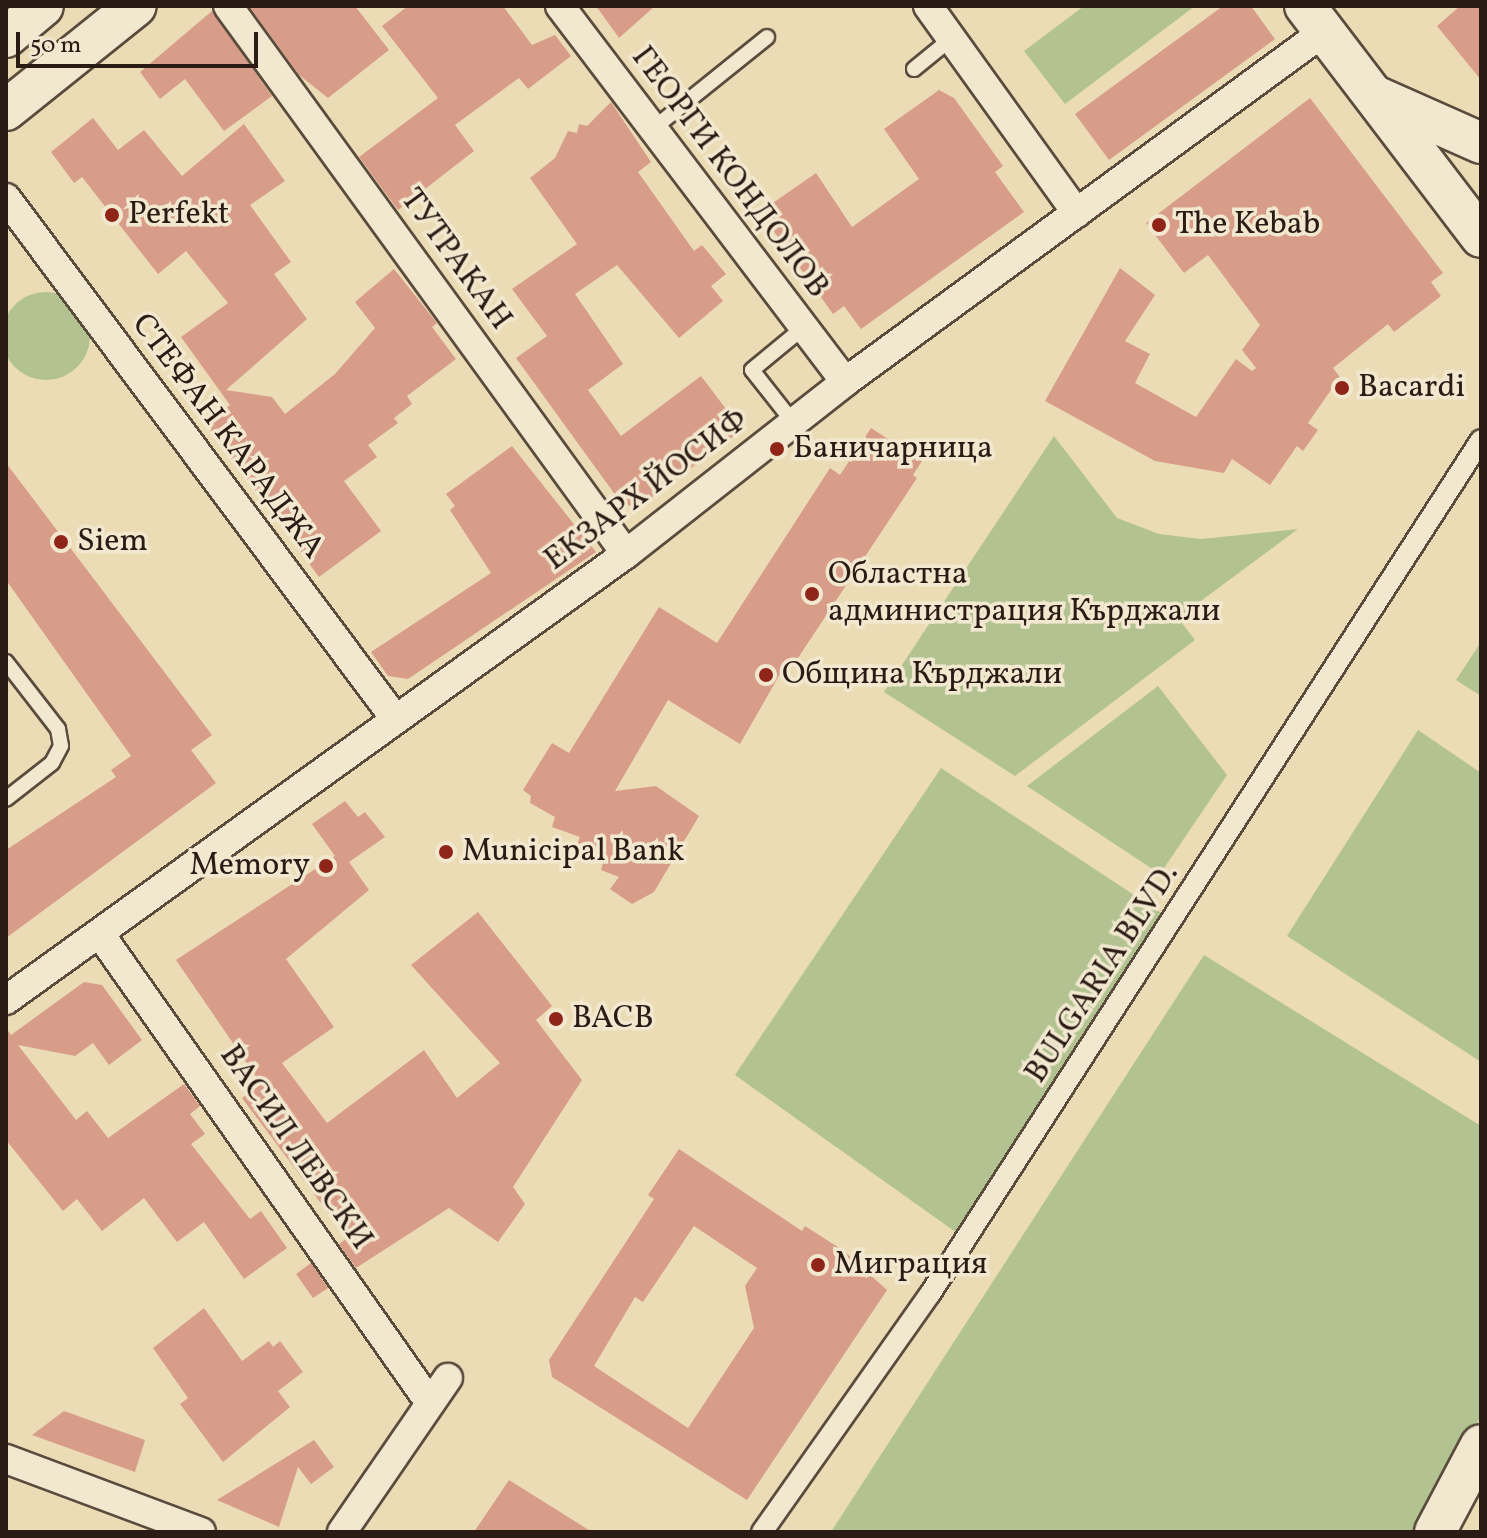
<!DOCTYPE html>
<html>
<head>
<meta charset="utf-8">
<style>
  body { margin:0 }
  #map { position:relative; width:1487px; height:1538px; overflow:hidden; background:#ebdcb5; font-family:Vollkorn,serif }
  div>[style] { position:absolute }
  .green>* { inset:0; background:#b2c291 }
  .round { border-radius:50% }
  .building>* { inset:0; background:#d89d88 }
  .roads { filter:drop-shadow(2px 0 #5a4b3d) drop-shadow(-2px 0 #5a4b3d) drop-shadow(0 2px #5a4b3d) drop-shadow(0 -2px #5a4b3d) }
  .service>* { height:14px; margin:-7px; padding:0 7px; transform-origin:7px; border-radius:7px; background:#f2e8cf }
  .pedestrian>* { height:20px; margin:-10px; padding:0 10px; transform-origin:10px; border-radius:10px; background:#f2e8cf }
  .minor>* { height:28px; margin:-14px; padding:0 14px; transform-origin:14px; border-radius:14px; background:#f2e8cf }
  .secondary>* { height:40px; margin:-20px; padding:0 20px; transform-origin:20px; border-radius:20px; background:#f2e8cf }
  .dots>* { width:22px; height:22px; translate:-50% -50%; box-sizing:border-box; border:4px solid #f2e8cf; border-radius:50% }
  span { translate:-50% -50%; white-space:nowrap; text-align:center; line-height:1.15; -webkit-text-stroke:7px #f2e8cf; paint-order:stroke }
  .street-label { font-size:32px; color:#2a1b15 }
  .poi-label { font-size:32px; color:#2a1b15 }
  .left { translate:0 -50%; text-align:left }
  .right { translate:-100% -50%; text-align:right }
  .frame { position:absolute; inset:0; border:8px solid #2a1b15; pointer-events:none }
  .scale { position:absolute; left:16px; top:32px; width:242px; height:36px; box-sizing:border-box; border:4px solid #2a1b15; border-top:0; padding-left:10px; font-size:24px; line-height:28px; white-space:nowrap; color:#2a1b15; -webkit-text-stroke:6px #f2e8cf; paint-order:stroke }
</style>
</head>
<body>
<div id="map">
  <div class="green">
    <div style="clip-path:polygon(1084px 6px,1195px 6px,1065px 104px,1024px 51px)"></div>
    <div class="round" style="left:2px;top:292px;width:88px;height:88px"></div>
    <div style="clip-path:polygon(1054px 436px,1117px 518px,1159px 534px,1201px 539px,1298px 529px,1178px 618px,1195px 640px,1015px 776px,884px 692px)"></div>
    <div style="clip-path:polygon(1481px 642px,1481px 696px,1456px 680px)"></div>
    <div style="clip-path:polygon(1158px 686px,1227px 775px,1160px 874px,1027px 786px)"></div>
    <div style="clip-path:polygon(1418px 730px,1481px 773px,1481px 1062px,1287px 936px)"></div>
    <div style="clip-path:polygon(941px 768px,1172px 920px,957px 1233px,735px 1075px)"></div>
    <div style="clip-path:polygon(1204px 955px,1481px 1126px,1481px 1415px,1426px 1532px,831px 1532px)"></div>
  </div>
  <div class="building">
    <div style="clip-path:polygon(249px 6px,355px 6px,389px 50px,328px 98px,299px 75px)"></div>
    <div style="clip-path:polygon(408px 6px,503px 6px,532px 45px,555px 35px,571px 56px,528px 89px,519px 78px,455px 125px,474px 151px,398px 210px,359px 157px,438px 98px,382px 26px)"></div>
    <div style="clip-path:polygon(596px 6px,655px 6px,619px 38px)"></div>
    <div style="clip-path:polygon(1223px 6px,1251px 6px,1275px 39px,1109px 160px,1075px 114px)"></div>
    <div style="clip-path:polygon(1460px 6px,1481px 6px,1481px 80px,1437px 26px)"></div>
    <div style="clip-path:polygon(212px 11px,272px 96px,224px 131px,185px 79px,160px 99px,140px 72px)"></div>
    <div style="clip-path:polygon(939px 90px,954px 98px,1003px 166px,995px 172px,1024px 212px,861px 329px,844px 306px,833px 314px,760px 212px,816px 173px,852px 227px,919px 179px,884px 129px)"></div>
    <div style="clip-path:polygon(1310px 98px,1443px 273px,1431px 282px,1441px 296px,1394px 332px,1388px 324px,1333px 368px,1340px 377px,1308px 423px,1318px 430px,1303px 451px,1297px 446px,1270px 485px,1232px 459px,1224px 473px,1155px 461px,1045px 401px,1120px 268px,1155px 295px,1125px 341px,1150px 354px,1135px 383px,1196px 417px,1236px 359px,1252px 371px,1256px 368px,1242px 350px,1260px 325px,1208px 255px,1184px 273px,1146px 223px)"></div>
    <div style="clip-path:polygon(611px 102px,651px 162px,638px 172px,694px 251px,702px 245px,726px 274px,711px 286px,723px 301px,679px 338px,617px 265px,575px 294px,623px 364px,588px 390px,621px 436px,701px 376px,742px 430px,636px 509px,619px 500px,516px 358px,547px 336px,512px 289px,577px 244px,530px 178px,555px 158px,568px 131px,577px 133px,579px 124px,587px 126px)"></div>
    <div style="clip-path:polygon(93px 118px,118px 150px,144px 130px,182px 176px,244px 124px,285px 181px,250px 205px,291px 262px,274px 274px,307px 319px,226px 390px,272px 397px,285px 414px,335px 374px,375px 328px,355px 302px,394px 269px,437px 323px,432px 327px,456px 359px,407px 396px,412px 404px,394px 418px,398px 423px,368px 445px,377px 457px,344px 481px,381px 531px,319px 577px,211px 431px,212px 419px,230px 405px,181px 337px,228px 303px,186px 251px,158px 274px,82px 177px,74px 183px,51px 152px)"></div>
    <div style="clip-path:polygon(871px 428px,922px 461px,913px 475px,917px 478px,798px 658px,788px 660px,740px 744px,668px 700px,615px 791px,656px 786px,699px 816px,654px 892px,632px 904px,610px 889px,619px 877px,601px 870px,604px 859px,576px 848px,580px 837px,552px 827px,555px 817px,530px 803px,531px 796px,523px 790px,552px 743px,569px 753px,659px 607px,717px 643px,830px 468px,840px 475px)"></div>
    <div style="clip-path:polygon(512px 446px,596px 552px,408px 679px,388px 676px,371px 652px,491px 573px,450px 510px,455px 506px,446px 494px)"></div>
    <div style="clip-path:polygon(6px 463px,212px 735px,191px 750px,216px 783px,6px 938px,6px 850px,116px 777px,111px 770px,131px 756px,6px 580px)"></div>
    <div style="clip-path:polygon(345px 801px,358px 817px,365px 812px,385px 837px,349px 862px,369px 890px,286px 959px,334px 1027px,282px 1063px,327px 1123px,424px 1050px,457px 1098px,500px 1063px,411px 965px,478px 912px,552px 1006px,536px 1020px,582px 1080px,513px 1187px,525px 1204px,498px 1242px,449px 1208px,356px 1268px,339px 1244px,347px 1238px,242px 1098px,261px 1084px,176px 960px,335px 856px,312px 824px)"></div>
    <div style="clip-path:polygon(84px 982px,102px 985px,142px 1040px,109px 1065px,93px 1043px,75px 1056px,18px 1045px,76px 1120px,87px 1111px,108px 1138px,184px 1084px,200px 1106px,190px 1114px,205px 1134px,191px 1144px,250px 1219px,261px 1211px,287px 1248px,244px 1279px,204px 1222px,177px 1242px,144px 1198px,102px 1231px,77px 1199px,63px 1211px,6px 1140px,6px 1028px,11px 1035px)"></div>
    <div style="clip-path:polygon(evenodd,679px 1149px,802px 1231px,805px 1226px,844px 1251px,887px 1290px,747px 1500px,552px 1377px,549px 1360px,654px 1199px,648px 1195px,679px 1149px,694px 1226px,757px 1268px,745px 1286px,754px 1328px,688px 1428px,594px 1366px,635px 1297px,643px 1302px,694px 1226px)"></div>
    <div style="clip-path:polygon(311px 1263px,328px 1288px,313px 1298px,296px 1274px)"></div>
    <div style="clip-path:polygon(204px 1308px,242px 1361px,269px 1341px,273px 1347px,280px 1341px,303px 1372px,278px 1391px,290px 1407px,223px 1462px,180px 1404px,188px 1398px,153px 1348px)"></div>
    <div style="clip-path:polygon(64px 1411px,145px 1440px,135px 1472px,32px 1435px)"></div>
    <div style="clip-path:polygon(314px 1440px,334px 1467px,311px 1484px,298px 1467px,279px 1527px,217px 1500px)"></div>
    <div style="clip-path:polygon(509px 1480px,592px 1532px,474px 1532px)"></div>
  </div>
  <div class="roads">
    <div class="service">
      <div style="left:914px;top:69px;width:49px;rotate:-39.2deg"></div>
      <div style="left:654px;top:128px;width:145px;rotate:-38.8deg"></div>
      <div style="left:793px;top:422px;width:66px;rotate:-128.3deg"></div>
      <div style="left:752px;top:370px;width:66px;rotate:-39.5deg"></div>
      <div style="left:6px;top:662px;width:85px;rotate:52.2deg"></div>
      <div style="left:58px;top:729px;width:17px;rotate:80deg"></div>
      <div style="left:61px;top:746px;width:19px;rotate:118deg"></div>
      <div style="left:52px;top:763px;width:58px;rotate:142deg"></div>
    </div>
    <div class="pedestrian">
      <div style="left:762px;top:1532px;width:291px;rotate:-54.8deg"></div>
      <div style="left:930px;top:1294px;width:1016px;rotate:-57.17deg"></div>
    </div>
    <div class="minor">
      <div style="left:228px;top:6px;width:677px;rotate:54.01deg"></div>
      <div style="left:560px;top:6px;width:472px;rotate:52.8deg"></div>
      <div style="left:928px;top:6px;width:255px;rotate:54.3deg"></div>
      <div style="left:6px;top:198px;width:648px;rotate:53.22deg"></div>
      <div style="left:100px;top:934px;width:573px;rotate:54.87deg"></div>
      <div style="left:6px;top:1000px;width:764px;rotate:-35.73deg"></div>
      <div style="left:626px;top:554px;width:278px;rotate:-38.1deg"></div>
      <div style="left:845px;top:382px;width:595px;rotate:-36.18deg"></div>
      <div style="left:6px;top:1459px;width:208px;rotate:20.5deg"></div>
      <div style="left:342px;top:1532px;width:187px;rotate:-55.5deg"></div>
    </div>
    <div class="secondary">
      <div style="left:1305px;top:6px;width:290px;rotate:52.7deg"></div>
      <div style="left:6px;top:37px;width:48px;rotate:-40deg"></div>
      <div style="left:1375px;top:96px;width:116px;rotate:23.9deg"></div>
      <div style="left:6px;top:110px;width:166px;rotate:-38.7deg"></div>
      <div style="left:1435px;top:1532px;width:98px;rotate:-62.1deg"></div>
    </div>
  </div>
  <div class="dots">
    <div style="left:112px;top:215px;background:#8f2418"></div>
    <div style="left:1159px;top:225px;background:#8f2418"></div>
    <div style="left:1342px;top:388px;background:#8f2418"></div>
    <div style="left:777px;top:449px;background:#8f2418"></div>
    <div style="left:61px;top:542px;background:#8f2418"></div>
    <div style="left:812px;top:594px;background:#8f2418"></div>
    <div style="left:766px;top:675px;background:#8f2418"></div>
    <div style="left:446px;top:852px;background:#8f2418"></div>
    <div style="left:326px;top:866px;background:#8f2418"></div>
    <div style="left:556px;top:1019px;background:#8f2418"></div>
    <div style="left:818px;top:1265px;background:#8f2418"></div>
  </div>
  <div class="street-label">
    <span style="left:729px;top:173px;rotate:53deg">ГЕОРГИ КОНДОЛОВ</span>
    <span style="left:455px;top:260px;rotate:54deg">ТУТРАКАН</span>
    <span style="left:227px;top:437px;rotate:53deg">СТЕФАН КАРАДЖА</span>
    <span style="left:647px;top:491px;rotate:-37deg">ЕКЗАРХ ЙОСИФ</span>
    <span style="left:1103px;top:974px;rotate:-57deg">BULGARIA BLVD.</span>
    <span style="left:295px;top:1148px;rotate:55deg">ВАСИЛ ЛЕВСКИ</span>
  </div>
  <div class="poi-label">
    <span class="left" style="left:128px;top:215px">Perfekt</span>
    <span class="left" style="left:1175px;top:225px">The Kebab</span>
    <span class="left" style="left:1358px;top:388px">Bacardi</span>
    <span class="left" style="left:793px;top:449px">Баничарница</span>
    <span class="left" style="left:77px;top:542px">Siem</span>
    <span class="left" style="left:828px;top:594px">Областна<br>администрация Кърджали</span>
    <span class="left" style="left:782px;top:675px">Община Кърджали</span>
    <span class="left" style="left:462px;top:852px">Municipal Bank</span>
    <span class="right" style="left:310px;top:866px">Memory</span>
    <span class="left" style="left:572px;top:1019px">BACB</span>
    <span class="left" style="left:834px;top:1265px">Миграция</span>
  </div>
  <div class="frame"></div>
  <div class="scale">50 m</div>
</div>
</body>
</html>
